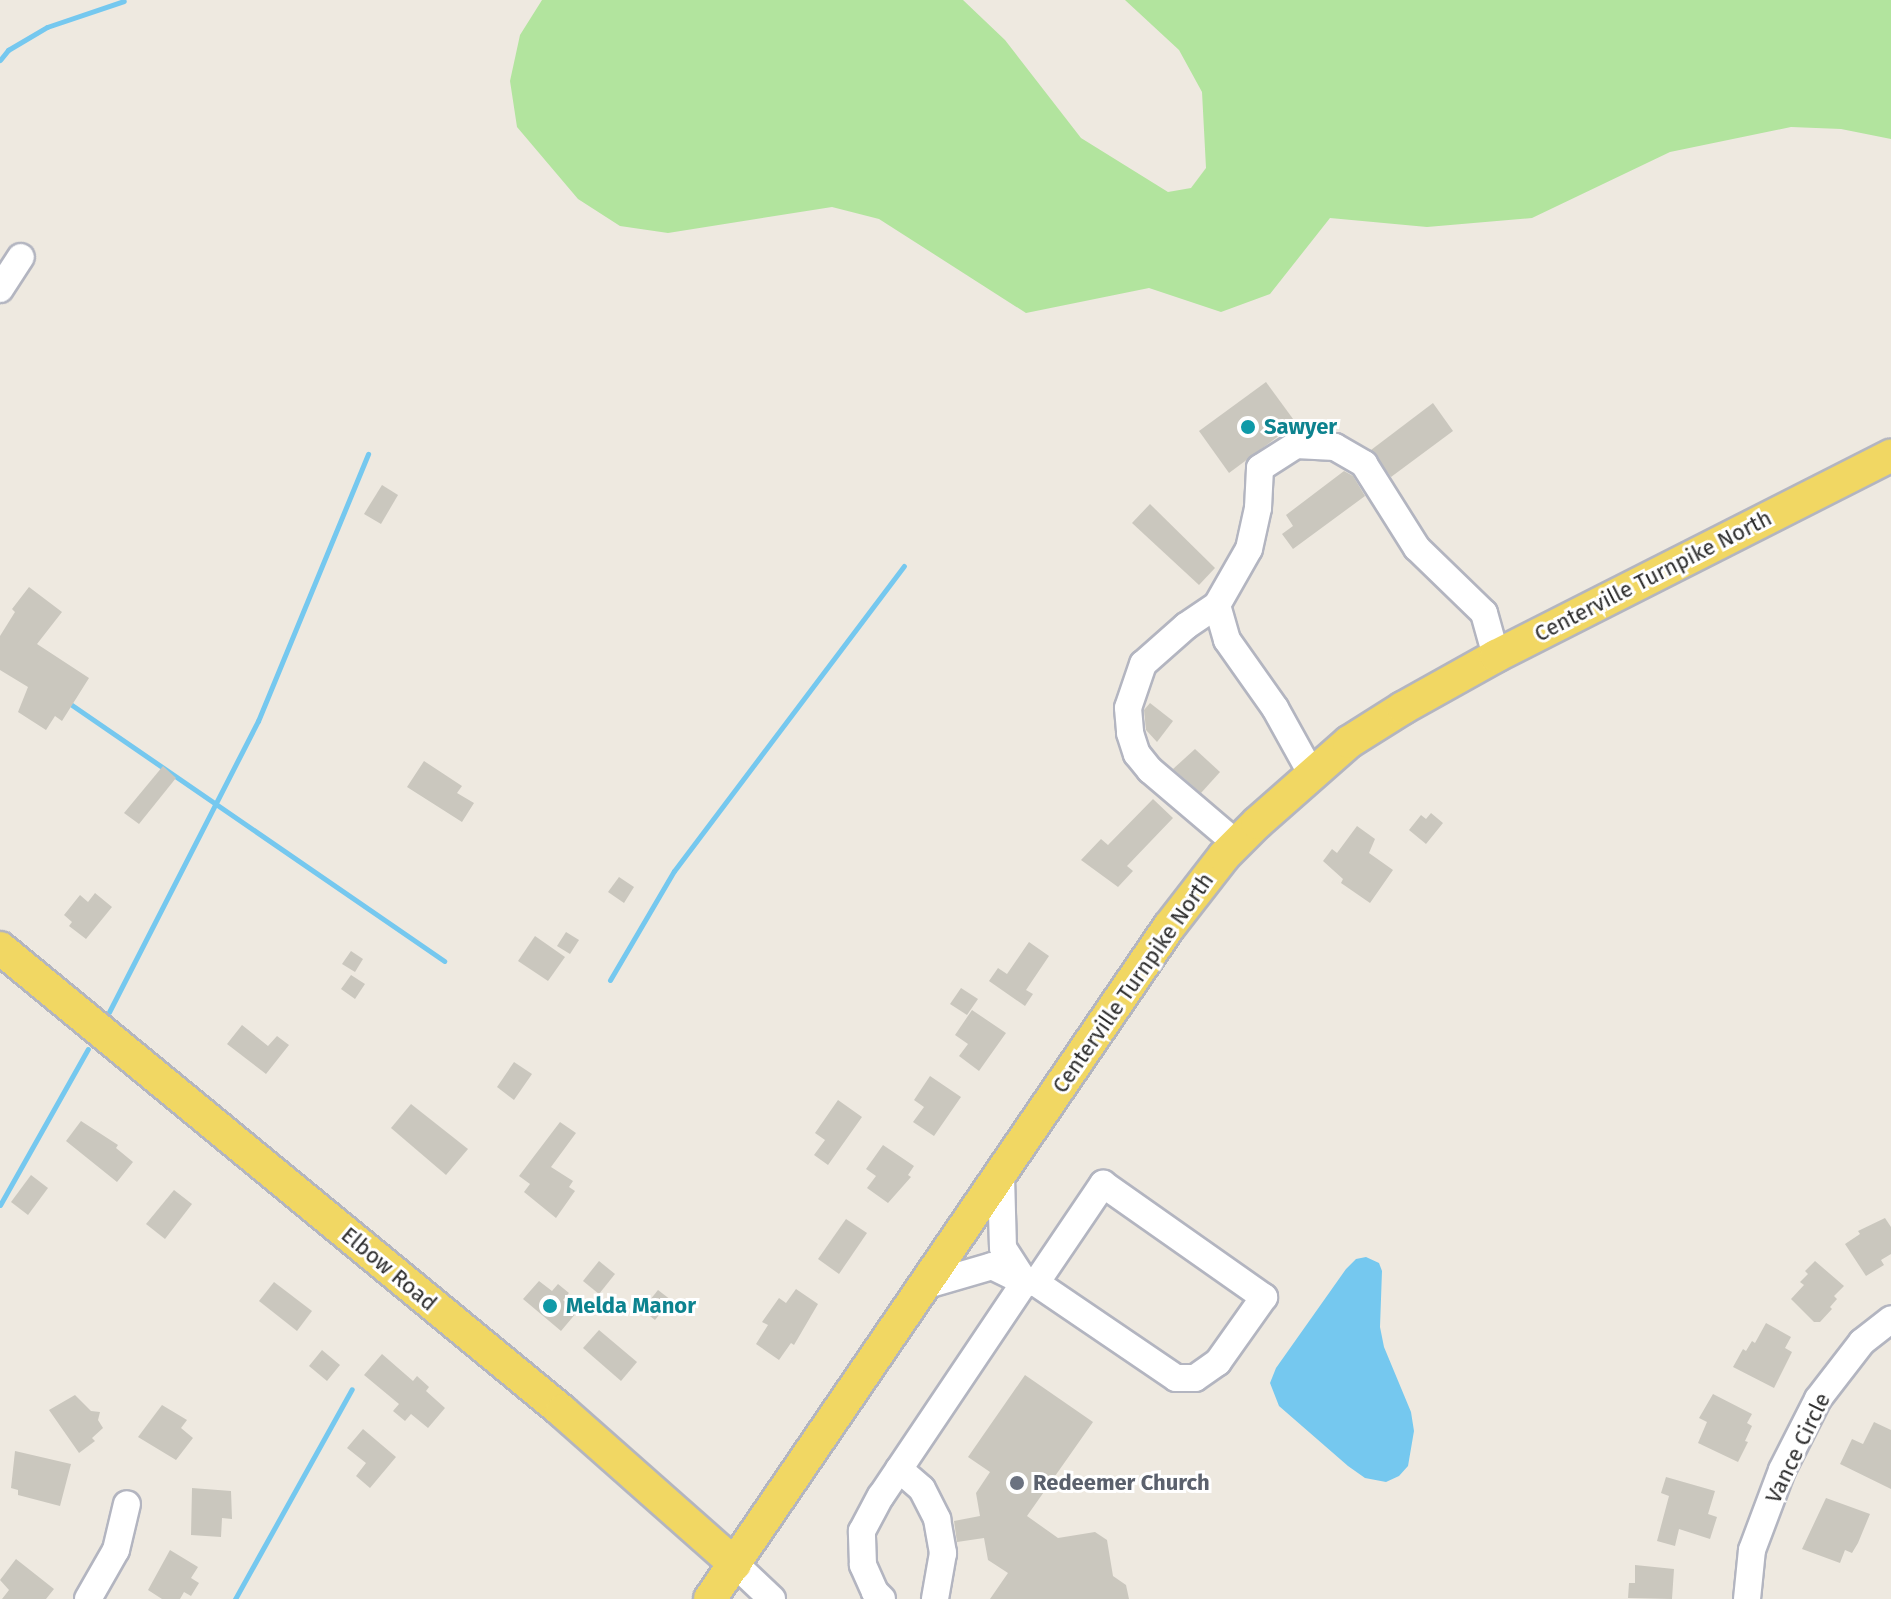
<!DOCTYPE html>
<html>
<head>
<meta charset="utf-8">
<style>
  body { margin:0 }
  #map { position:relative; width:1891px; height:1599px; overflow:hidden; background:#eee9e0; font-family:"Fira Sans",sans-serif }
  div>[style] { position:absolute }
  .green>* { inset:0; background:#b2e49e }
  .water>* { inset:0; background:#75c8ef }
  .stream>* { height:5px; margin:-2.5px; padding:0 2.5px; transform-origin:2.5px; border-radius:2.5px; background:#75c8ef }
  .building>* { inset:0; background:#cac7be }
  .roads { filter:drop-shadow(2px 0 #b3b5c0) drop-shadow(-2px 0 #b3b5c0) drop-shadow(0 2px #b3b5c0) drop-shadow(0 -2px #b3b5c0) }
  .minor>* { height:26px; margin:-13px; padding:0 13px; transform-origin:13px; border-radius:13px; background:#fff }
  .major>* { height:32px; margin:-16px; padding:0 16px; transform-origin:16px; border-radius:16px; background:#f1d763 }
  .dots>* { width:22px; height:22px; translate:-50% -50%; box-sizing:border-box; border:4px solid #fff; border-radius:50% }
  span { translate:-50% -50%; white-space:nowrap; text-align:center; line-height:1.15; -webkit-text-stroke:6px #fff; paint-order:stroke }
  .culture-label { font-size:22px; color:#0d838f; font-weight:700 }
  .left { translate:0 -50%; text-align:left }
  .street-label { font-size:22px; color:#2d2d2d }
  .worship-label { font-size:22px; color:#5b616d; font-weight:700 }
</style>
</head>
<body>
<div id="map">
  <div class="green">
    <div style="clip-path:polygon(542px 0,963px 0,1005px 40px,1081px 138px,1168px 192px,1191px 188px,1206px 168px,1202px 92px,1179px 50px,1125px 0,1891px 0,1891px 139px,1841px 129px,1791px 127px,1670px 152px,1532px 218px,1427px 227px,1330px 218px,1270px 294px,1221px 312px,1149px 288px,1026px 313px,879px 219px,832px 207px,668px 233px,620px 226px,578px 199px,517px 127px,510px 81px,520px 35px)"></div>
  </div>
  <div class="water">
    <div style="clip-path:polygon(1366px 1257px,1379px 1263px,1382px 1271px,1380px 1327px,1384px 1347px,1411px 1412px,1414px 1431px,1408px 1466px,1399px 1476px,1386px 1482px,1365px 1478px,1348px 1466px,1279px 1406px,1270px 1383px,1276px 1368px,1346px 1269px,1356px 1259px)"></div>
  </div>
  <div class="stream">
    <div style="left:0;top:60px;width:13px;rotate:-51deg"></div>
    <div style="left:8px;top:50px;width:45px;rotate:-30.5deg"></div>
    <div style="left:47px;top:27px;width:81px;rotate:-18.7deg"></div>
    <div style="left:66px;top:701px;width:459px;rotate:34.5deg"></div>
    <div style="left:610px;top:980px;width:126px;rotate:-59.6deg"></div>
    <div style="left:674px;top:871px;width:382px;rotate:-53deg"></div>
    <div style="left:109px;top:1012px;width:327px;rotate:-62.9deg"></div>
    <div style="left:258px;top:721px;width:289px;rotate:-67.6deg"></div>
    <div style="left:0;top:1205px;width:179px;rotate:-60.6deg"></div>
    <div style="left:235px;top:1599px;width:240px;rotate:-60.9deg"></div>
  </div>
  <div class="building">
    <div style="clip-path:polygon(1266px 382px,1296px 423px,1229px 473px,1199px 431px)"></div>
    <div style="clip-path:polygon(1433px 403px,1453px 431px,1391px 477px,1371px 450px)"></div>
    <div style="clip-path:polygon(1344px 471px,1353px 476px,1365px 496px,1293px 549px,1282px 534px,1293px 526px,1286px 515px)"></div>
    <div style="clip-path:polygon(382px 485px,398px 495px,381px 524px,364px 514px)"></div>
    <div style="clip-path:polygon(1150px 504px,1215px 568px,1199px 585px,1132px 523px)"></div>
    <div style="clip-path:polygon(29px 587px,62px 612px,37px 644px,89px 678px,62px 721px,55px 716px,46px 730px,18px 712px,28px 687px,0 670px,0 636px,15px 612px,12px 609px)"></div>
    <div style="clip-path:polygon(1150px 703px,1173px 721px,1157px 742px,1146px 730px,1144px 710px)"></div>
    <div style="clip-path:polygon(1195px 749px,1220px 772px,1201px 793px,1173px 769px)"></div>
    <div style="clip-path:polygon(424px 761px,462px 786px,457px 793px,474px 803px,462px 822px,407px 787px)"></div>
    <div style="clip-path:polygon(163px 766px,176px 778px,139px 824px,124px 813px)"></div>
    <div style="clip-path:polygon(1153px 799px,1173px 818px,1127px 866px,1133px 871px,1118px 887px,1081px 860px,1101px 839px,1108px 845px)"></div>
    <div style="clip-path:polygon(1431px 813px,1443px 823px,1426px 844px,1409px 830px,1421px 815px,1426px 819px)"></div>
    <div style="clip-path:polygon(1357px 826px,1375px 839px,1369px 853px,1393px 870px,1370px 903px,1341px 883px,1343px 879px,1323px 861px,1332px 849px,1337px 853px)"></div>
    <div style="clip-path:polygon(619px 877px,634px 887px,624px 903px,608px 892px)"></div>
    <div style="clip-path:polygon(95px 893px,112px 907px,86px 939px,69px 926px,72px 922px,64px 915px,80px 895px,88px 902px)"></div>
    <div style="clip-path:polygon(566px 932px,579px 940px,570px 954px,557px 946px)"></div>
    <div style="clip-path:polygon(535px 936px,565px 957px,548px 981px,518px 961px)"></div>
    <div style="clip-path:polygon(1029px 942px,1049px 956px,1026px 990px,1033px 994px,1025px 1006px,989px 981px,998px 968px,1007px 974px)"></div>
    <div style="clip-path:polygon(351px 951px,363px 959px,355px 972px,342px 964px)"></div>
    <div style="clip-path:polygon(351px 975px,365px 984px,355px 999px,341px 989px)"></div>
    <div style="clip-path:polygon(961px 988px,978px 999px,967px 1015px,950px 1004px)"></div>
    <div style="clip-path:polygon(972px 1010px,1006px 1033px,979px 1071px,959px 1056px,968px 1044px,955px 1035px)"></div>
    <div style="clip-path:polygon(242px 1025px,268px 1046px,277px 1036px,289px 1045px,266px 1074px,227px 1044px)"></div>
    <div style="clip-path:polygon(514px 1062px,532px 1074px,514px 1100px,497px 1087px)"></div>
    <div style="clip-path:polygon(930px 1076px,961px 1097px,934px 1136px,913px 1122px,924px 1107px,914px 1100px)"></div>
    <div style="clip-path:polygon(838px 1100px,862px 1117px,828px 1165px,814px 1155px,825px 1140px,815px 1133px)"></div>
    <div style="clip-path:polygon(411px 1104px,468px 1149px,446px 1175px,391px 1128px)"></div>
    <div style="clip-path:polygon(81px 1121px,118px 1145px,116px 1148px,133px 1162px,117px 1182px,66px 1141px)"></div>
    <div style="clip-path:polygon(560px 1122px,576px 1133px,551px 1167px,573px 1181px,569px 1187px,575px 1191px,556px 1218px,524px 1192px,530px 1184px,519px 1176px)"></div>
    <div style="clip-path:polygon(883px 1145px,914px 1166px,908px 1175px,911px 1177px,888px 1203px,867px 1188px,876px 1176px,866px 1169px)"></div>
    <div style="clip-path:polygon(31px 1175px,48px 1188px,28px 1215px,11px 1202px)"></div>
    <div style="clip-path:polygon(174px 1190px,192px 1204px,165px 1239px,146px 1224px)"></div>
    <div style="clip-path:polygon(1885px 1218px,1891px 1227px,1891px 1254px,1881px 1260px,1884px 1265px,1866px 1276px,1845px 1244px,1860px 1234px,1858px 1231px)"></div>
    <div style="clip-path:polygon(846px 1219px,867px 1233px,839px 1274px,818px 1259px)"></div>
    <div style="clip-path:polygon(599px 1261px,615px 1274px,599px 1294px,583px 1281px)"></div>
    <div style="clip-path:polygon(1815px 1261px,1844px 1286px,1834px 1296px,1837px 1299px,1830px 1307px,1832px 1309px,1820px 1322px,1814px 1322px,1791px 1299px,1804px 1285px,1800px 1282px,1808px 1274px,1805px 1271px)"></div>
    <div style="clip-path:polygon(539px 1281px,552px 1291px,558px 1284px,569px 1293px,563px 1300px,577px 1312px,561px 1331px,523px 1299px)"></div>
    <div style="clip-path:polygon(274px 1282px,312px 1311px,297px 1331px,259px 1301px)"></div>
    <div style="clip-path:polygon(796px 1289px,818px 1304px,794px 1345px,791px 1343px,779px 1360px,756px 1344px,768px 1325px,762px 1322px,779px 1298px,786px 1303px)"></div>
    <div style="clip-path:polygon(658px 1290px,671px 1300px,655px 1320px,642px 1310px)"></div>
    <div style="clip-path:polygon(1766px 1323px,1791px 1337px,1785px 1348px,1792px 1352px,1774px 1388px,1733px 1367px,1743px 1349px,1746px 1351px,1752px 1341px,1755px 1343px)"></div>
    <div style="clip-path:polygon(599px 1330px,637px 1362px,621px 1381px,583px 1348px)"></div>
    <div style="clip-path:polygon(322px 1350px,340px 1365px,327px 1381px,309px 1366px)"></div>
    <div style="clip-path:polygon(382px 1354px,413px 1381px,417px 1376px,429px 1387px,426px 1391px,445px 1408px,428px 1428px,411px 1414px,405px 1421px,393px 1411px,399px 1404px,364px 1375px)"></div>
    <div style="clip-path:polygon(1025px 1375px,1093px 1422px,1027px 1516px,1058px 1538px,1095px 1532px,1107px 1540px,1113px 1576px,1126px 1585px,1129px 1599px,990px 1599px,1008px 1573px,988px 1560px,984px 1538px,957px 1542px,954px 1521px,980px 1516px,976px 1493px,990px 1472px,968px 1457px)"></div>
    <div style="clip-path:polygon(1713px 1394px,1752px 1414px,1747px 1423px,1752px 1426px,1745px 1441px,1748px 1442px,1738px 1462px,1698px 1443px,1707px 1422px,1699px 1418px)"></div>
    <div style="clip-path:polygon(75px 1395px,91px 1411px,100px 1412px,98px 1420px,103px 1428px,92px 1438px,95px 1441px,79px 1453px,49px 1410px)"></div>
    <div style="clip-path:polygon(162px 1405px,187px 1420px,181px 1428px,193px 1438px,176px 1460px,138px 1437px)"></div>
    <div style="clip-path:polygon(1874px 1422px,1891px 1430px,1891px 1489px,1840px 1464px,1852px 1439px,1863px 1444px)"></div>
    <div style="clip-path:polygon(363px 1429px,396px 1457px,370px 1488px,356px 1476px,366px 1463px,347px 1448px)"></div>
    <div style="clip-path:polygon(15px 1451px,71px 1464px,60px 1506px,18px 1495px,18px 1490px,11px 1488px)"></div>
    <div style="clip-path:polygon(1666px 1477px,1715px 1491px,1708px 1514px,1717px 1517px,1710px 1539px,1679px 1529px,1675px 1546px,1657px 1541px,1669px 1496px,1661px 1493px)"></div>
    <div style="clip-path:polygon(192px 1488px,231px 1491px,232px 1519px,222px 1518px,221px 1537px,191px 1535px)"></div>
    <div style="clip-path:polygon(1826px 1498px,1870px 1514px,1858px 1543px,1852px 1553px,1845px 1550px,1840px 1563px,1802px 1549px)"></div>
    <div style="clip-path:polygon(170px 1550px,198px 1567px,191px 1578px,199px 1583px,191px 1596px,184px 1592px,180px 1599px,162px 1599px,148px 1590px)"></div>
    <div style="clip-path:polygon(16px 1559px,54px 1589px,46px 1599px,2px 1599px,9px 1590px,0 1580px)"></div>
    <div style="clip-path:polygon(1635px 1565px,1674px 1569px,1672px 1599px,1628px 1598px,1629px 1583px,1635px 1583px)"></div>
  </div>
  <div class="roads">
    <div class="minor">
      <div style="left:0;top:289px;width:38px;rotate:-57deg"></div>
      <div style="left:1217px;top:605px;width:37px;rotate:146deg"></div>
      <div style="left:1186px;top:626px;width:57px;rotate:138.5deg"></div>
      <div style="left:1143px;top:664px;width:46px;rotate:108.8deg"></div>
      <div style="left:1128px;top:708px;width:25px;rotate:85deg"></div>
      <div style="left:1130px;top:733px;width:22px;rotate:72deg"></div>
      <div style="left:1137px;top:754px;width:21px;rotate:51deg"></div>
      <div style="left:1150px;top:770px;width:114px;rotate:40.4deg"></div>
      <div style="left:1311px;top:773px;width:74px;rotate:-119deg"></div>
      <div style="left:1275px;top:708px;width:83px;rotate:-125.2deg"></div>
      <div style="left:1227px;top:640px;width:36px;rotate:-106deg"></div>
      <div style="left:1217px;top:605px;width:64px;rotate:-60.3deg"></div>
      <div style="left:1249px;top:549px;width:42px;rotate:-77.6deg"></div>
      <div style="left:1258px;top:508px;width:40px;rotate:-87.1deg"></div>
      <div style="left:1260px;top:468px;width:43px;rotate:-32.6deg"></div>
      <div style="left:1296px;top:445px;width:39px;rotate:3deg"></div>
      <div style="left:1335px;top:447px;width:34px;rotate:30deg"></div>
      <div style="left:1364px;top:464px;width:99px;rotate:57.8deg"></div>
      <div style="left:1417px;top:548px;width:93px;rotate:44.1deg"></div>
      <div style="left:1484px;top:613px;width:45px;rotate:74.4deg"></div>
      <div style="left:1103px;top:1184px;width:197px;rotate:35.1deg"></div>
      <div style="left:1264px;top:1297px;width:80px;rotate:125.3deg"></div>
      <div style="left:1218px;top:1362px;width:28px;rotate:145deg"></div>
      <div style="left:1195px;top:1378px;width:19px;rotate:180deg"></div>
      <div style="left:1176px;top:1378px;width:169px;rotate:-145.8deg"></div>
      <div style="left:1036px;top:1283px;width:120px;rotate:-55.9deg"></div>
      <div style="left:927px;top:1285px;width:68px;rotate:-16.3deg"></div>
      <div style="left:992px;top:1266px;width:37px;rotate:26deg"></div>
      <div style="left:1025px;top:1282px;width:40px;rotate:-122.9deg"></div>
      <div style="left:1003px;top:1248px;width:73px;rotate:-91.6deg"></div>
      <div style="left:899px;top:1469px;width:30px;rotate:41deg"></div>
      <div style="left:922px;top:1489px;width:34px;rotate:63deg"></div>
      <div style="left:937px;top:1519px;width:35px;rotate:80deg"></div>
      <div style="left:943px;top:1553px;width:47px;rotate:99.9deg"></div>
      <div style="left:735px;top:1564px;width:51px;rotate:43.4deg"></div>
      <div style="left:88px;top:1599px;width:56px;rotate:-60.3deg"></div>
      <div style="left:116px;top:1550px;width:47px;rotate:-76.6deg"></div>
      <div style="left:882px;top:1599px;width:10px;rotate:-135deg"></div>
      <div style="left:875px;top:1592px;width:30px;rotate:-114deg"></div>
      <div style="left:863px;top:1565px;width:34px;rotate:-92deg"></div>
      <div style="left:862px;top:1531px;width:40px;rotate:-62deg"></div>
      <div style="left:881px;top:1496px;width:258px;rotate:-56.1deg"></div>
      <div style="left:1025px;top:1282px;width:11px;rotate:5deg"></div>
      <div style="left:1747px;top:1599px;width:49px;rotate:-84.2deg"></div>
      <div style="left:1752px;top:1550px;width:85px;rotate:-69.4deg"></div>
      <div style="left:1782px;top:1470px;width:80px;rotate:-63.1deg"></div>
      <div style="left:1818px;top:1399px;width:72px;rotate:-52.3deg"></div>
      <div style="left:1862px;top:1342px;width:37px;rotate:-38deg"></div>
    </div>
    <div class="major">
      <div style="left:0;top:948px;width:728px;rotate:39.48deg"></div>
      <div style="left:562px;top:1411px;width:231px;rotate:41.5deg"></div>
      <div style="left:710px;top:1599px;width:814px;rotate:-55.67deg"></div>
      <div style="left:1169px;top:927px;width:90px;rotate:-52.2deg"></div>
      <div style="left:1224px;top:856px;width:47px;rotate:-45deg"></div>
      <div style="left:1257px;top:823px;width:123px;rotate:-41.4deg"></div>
      <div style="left:1349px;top:742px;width:64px;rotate:-32.2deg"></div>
      <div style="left:1403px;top:708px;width:107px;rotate:-29.2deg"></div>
      <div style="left:1496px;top:656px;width:443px;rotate:-26.9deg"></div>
    </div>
  </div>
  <div class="dots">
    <div style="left:1248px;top:427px;background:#0f9aa8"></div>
    <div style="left:550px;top:1306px;background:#0f9aa8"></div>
    <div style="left:1017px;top:1483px;background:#6b7280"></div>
  </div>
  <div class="culture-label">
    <span class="left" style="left:1264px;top:427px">Sawyer</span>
    <span class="left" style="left:566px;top:1306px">Melda Manor</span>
  </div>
  <div class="street-label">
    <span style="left:1653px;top:576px;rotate:-27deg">Centerville Turnpike North</span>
    <span style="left:1133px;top:983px;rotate:-55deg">Centerville Turnpike North</span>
    <span style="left:389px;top:1269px;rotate:40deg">Elbow Road</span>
    <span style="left:1798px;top:1448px;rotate:-64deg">Vance Circle</span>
  </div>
  <div class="worship-label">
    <span class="left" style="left:1033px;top:1483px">Redeemer Church</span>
  </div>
</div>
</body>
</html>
